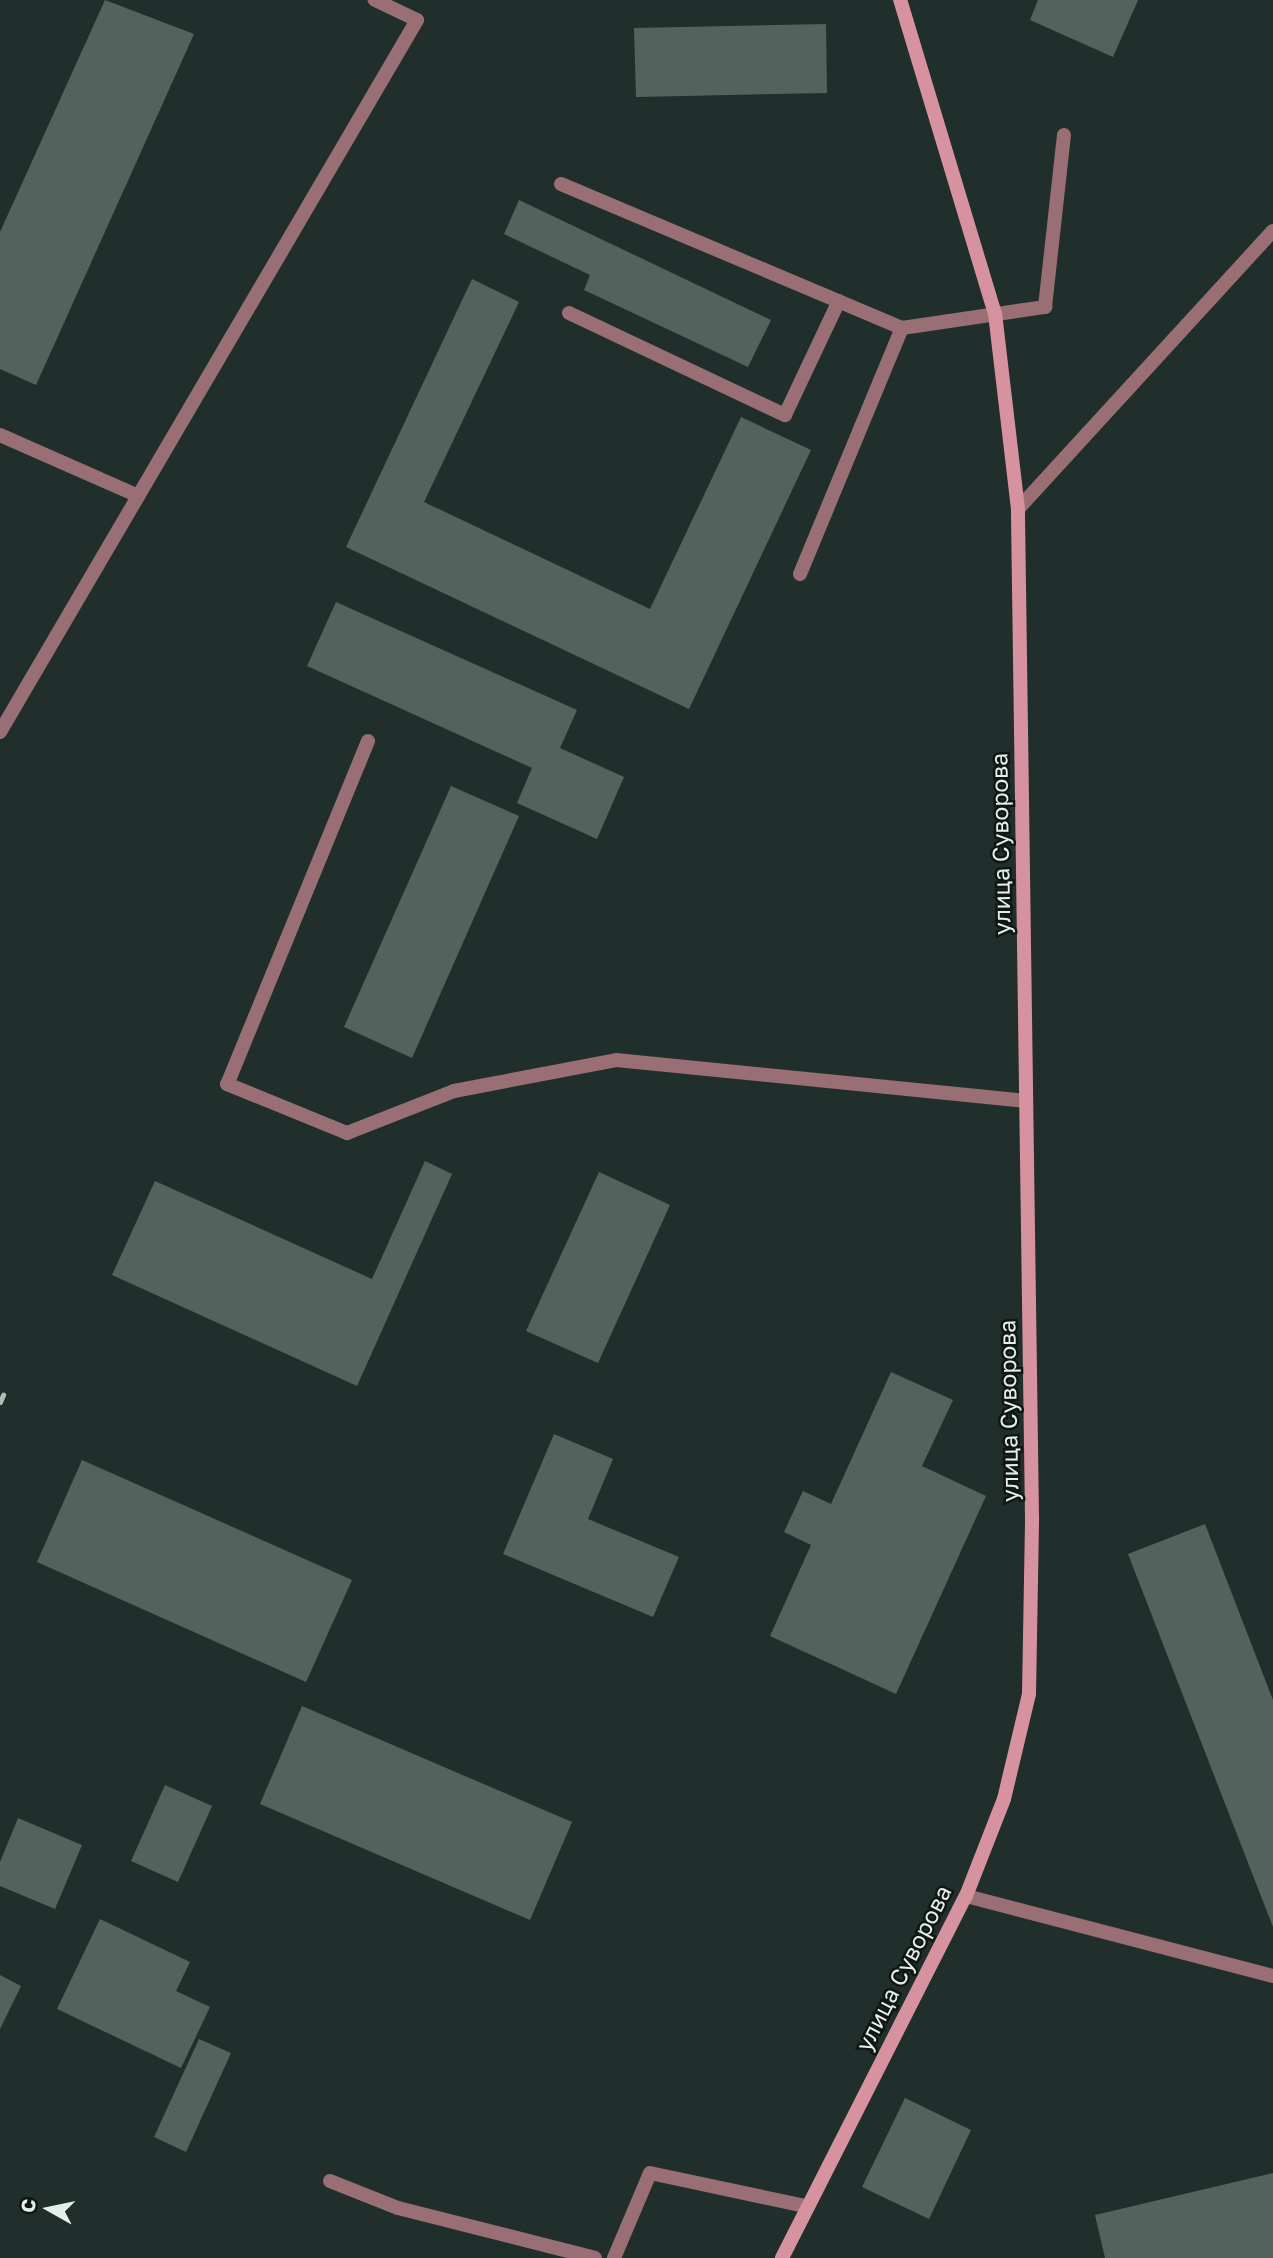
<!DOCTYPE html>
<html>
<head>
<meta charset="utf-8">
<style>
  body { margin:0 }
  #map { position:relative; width:1273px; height:2258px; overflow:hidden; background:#202f2b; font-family:"Golos Text",sans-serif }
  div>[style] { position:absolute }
  .building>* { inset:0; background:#52635d }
  .lane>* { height:14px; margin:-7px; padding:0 7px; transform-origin:7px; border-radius:7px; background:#996e75 }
  .secondary>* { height:14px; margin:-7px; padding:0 7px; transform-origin:7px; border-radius:7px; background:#d7929f }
  .rail>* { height:5px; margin:-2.5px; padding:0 2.5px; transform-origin:2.5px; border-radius:2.5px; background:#b0bbb8 }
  span { translate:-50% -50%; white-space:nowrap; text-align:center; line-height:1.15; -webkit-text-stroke:5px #0f1614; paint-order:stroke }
  .street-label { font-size:23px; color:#e4eeeb }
  .north { position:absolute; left:14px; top:2174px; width:70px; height:70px; -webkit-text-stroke:5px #0f1614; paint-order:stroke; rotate:279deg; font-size:19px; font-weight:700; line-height:28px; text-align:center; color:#e4eeeb }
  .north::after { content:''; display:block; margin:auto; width:24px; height:32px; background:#e4eeeb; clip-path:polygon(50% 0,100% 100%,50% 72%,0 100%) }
</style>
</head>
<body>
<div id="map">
  <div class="building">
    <div style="clip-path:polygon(105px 0,194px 34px,36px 385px,0 369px,0 232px)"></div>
    <div style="clip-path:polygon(1038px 0,1138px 0,1113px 57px,1030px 20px)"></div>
    <div style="clip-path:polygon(826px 24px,827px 93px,636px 97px,634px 28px)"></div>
    <div style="clip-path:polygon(519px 200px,771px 320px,748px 367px,584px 290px,590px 275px,504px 234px)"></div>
    <div style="clip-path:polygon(472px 279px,519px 302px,424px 502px,650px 609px,741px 417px,811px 450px,689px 709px,346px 547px)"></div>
    <div style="clip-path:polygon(336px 602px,577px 710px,560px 748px,624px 777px,597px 839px,517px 803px,532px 768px,307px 666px)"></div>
    <div style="clip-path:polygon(451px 786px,519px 816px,412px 1058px,344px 1027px)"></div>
    <div style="clip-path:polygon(425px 1161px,452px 1174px,357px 1386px,112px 1275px,155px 1181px,372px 1279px)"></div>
    <div style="clip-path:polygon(599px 1172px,670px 1205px,598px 1363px,526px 1331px)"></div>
    <div style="clip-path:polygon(891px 1372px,953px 1400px,922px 1466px,986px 1496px,896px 1694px,770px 1636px,811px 1545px,784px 1532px,803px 1491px,831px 1504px)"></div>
    <div style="clip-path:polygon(554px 1434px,613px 1459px,588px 1519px,679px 1557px,653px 1617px,503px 1554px)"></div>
    <div style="clip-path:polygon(82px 1460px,352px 1580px,306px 1682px,37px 1562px)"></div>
    <div style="clip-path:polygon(1205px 1524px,1273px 1700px,1273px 1927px,1128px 1554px)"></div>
    <div style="clip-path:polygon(302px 1706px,572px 1822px,530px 1920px,260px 1804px)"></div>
    <div style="clip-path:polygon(165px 1785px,212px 1806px,178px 1882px,131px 1861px)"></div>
    <div style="clip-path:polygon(18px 1818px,82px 1845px,55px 1909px,0 1886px,0 1862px)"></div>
    <div style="clip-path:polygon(100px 1919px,190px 1962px,176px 1991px,210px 2007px,181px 2068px,57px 2009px)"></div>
    <div style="clip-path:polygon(0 1975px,21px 1986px,0 2029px)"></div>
    <div style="clip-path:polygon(199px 2039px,231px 2053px,186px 2152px,154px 2137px)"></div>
    <div style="clip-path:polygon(905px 2098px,971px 2130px,929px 2219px,862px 2187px)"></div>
    <div style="clip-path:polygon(1273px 2173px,1273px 2258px,1105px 2258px,1095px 2215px)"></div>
  </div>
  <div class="lane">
    <div style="left:561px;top:184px;width:370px;rotate:22.9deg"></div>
    <div style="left:902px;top:328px;width:145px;rotate:-8.4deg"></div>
    <div style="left:1045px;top:307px;width:173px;rotate:-83.7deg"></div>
    <div style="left:569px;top:313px;width:239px;rotate:25.3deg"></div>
    <div style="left:785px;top:415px;width:126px;rotate:-64.7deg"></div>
    <div style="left:0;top:435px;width:151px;rotate:23.8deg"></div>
    <div style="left:1018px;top:509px;width:377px;rotate:-47.5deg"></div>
    <div style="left:800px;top:574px;width:266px;rotate:-67.5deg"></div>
    <div style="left:0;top:732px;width:825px;rotate:-59.64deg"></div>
    <div style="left:417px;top:20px;width:47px;rotate:-154.5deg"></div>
    <div style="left:368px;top:741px;width:371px;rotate:112.3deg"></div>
    <div style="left:227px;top:1084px;width:130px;rotate:22.2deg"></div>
    <div style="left:347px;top:1133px;width:115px;rotate:-21.4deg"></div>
    <div style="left:454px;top:1091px;width:165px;rotate:-10.8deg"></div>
    <div style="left:616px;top:1060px;width:412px;rotate:5.7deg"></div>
    <div style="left:966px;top:1896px;width:317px;rotate:14.6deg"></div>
    <div style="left:330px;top:2181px;width:73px;rotate:21.7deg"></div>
    <div style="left:398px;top:2208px;width:203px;rotate:14.2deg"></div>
    <div style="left:614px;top:2258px;width:92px;rotate:-67deg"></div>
    <div style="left:650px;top:2173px;width:158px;rotate:12deg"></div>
  </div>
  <div class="secondary">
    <div style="left:782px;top:2258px;width:406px;rotate:-63.1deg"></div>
    <div style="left:966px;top:1896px;width:104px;rotate:-68.6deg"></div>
    <div style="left:1004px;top:1799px;width:108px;rotate:-76.6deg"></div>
    <div style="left:1029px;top:1694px;width:177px;rotate:-89deg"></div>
    <div style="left:1032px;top:1517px;width:1008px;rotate:-90.8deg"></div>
    <div style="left:1018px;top:509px;width:196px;rotate:-96.7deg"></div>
    <div style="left:995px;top:314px;width:328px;rotate:-106.8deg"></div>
  </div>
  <div class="rail">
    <div style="left:0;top:1402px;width:8px;rotate:-67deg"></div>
  </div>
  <div class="street-label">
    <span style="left:1000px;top:844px;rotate:-91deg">улица Суворова</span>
    <span style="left:1008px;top:1411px;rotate:-91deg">улица Суворова</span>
    <span style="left:903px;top:1968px;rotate:-63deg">улица Суворова</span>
  </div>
  <div class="north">С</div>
</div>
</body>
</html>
